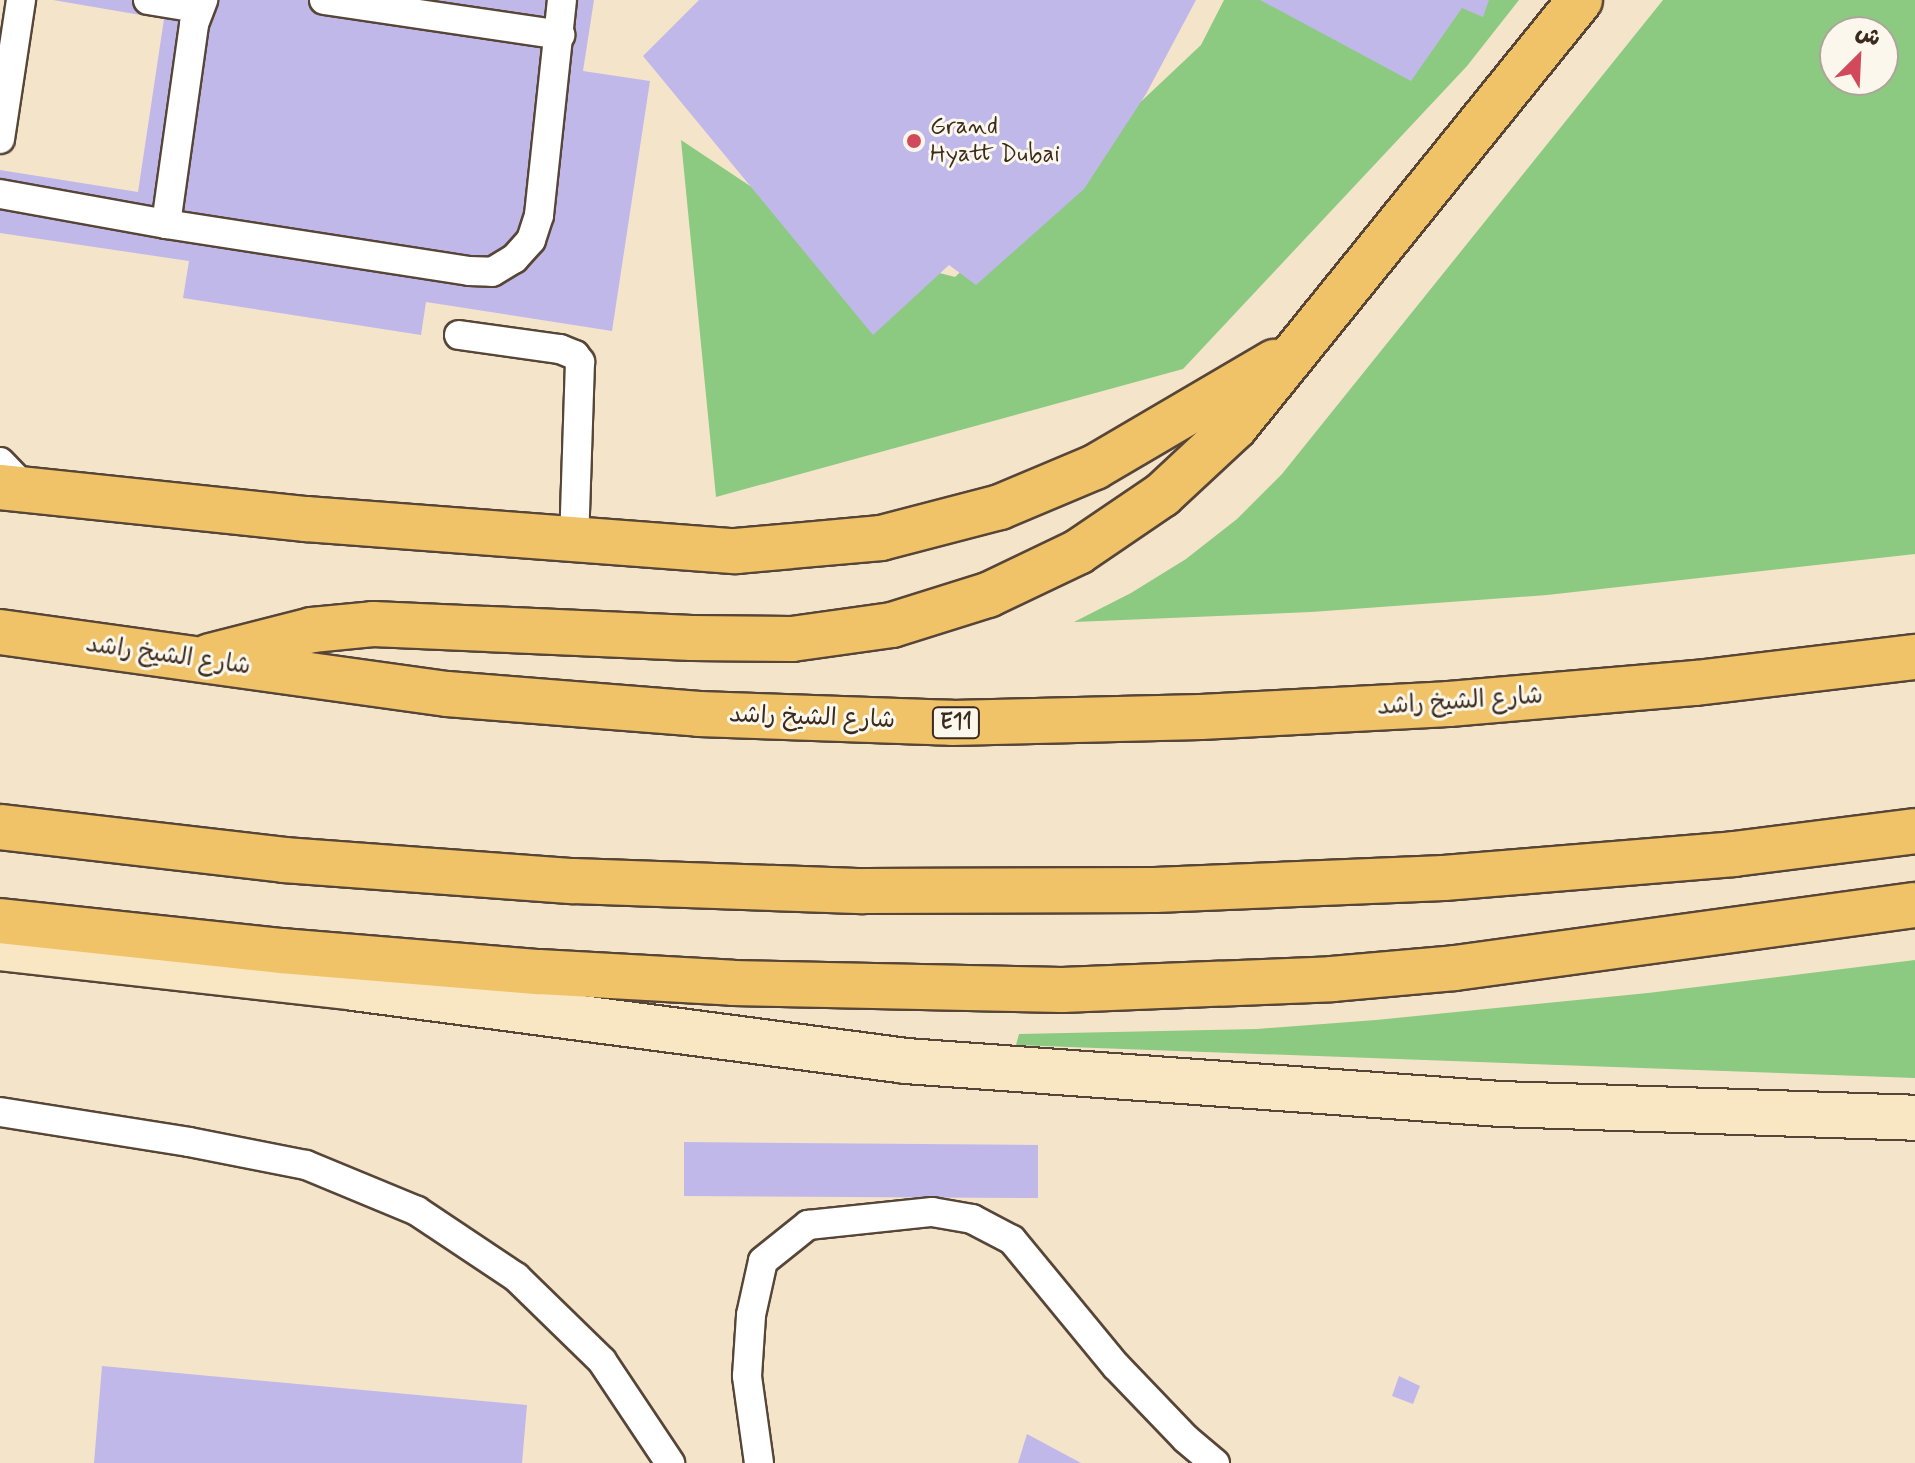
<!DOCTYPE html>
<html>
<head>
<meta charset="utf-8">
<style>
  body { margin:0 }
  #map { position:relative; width:1915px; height:1463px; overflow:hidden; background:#f4e4ca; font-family:Mynerve,"Playpen Sans Arabic",sans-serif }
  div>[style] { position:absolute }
  .green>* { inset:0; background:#8bca80 }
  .building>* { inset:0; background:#c1b8ea }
  .roads { filter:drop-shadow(2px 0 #574638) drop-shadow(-2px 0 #574638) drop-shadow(0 2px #574638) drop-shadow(0 -2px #574638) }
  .lane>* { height:28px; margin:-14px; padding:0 14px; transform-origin:14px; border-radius:14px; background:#fff }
  .secondary>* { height:44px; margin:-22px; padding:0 22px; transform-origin:22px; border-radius:22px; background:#f9e7c3 }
  .highway>* { height:44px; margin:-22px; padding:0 22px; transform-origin:22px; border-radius:22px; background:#f1c369 }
  .dots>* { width:22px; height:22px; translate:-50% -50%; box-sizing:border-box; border:4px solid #fbf7ec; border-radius:50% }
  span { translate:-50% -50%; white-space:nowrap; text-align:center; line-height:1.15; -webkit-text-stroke:6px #fbf7ec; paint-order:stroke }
  .shield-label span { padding:2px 6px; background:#fbf7ec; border:2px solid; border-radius:6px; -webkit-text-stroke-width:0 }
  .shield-label { font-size:22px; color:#3b2a1e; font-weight:700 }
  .poi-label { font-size:24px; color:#3b2a1e }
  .left { translate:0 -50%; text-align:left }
  .street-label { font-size:24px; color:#3b2a1e }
  .north { position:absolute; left:1819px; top:16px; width:80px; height:80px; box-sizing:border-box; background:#fbf7ec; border:2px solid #aea59a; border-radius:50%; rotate:24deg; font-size:22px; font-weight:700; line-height:32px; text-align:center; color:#3b2a1e }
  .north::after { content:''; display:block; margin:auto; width:28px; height:36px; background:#d1495b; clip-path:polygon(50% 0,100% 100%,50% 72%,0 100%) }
</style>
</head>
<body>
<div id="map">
  <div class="green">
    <div style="clip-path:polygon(1224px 0,1519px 0,1467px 66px,1183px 369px,716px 497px,681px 140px,845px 249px,955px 277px,1201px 45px)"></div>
    <div style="clip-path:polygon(evenodd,1663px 0,1915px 0,1915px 554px,1547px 595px,1311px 612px,1074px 622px,1131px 593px,1186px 559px,1237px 519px,1282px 474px,1663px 0,1835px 32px,1883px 32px,1883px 80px,1835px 80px,1835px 32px)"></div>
    <div style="clip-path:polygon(1915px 960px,1915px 1078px,1016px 1045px,1019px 1034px,1257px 1029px,1376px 1020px,1648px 993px)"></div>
  </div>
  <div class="building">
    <div style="clip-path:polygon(53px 0,594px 0,583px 71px,650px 81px,612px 331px,426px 302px,421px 335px,183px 298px,189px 261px,0 233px,0 170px,138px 192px,164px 19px)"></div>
    <div style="clip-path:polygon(699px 0,1196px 0,1146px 94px,1084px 189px,976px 285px,949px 265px,873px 335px,643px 56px)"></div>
    <div style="clip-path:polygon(1260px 0,1489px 0,1483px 17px,1462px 8px,1411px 81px)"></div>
    <div style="clip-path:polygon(684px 1142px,1038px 1145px,1038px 1198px,684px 1196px)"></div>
    <div style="clip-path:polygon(102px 1366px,527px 1405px,522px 1463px,94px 1463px)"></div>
    <div style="clip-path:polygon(1399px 1376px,1420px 1386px,1413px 1404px,1392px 1396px)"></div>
    <div style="clip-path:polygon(1027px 1434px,1081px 1463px,1018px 1463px)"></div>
  </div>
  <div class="roads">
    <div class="lane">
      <div style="left:148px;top:0;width:51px;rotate:9.1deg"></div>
      <div style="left:324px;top:0;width:239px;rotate:8.4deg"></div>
      <div style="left:0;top:139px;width:141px;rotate:-81.4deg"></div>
      <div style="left:0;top:194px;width:169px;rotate:10.2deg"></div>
      <div style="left:166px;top:224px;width:307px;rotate:8.8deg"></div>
      <div style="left:469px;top:271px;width:23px;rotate:2deg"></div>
      <div style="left:492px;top:272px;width:26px;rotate:-31deg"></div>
      <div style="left:514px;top:259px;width:25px;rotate:-48deg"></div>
      <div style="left:531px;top:240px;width:26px;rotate:-72deg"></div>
      <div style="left:539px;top:215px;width:216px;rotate:-83.9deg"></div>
      <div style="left:166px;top:224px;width:202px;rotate:-82deg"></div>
      <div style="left:194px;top:24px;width:26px;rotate:-69deg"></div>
      <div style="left:459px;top:335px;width:102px;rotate:7.9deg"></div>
      <div style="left:560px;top:349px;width:16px;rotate:22deg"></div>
      <div style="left:575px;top:355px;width:9px;rotate:54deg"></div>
      <div style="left:580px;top:362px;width:178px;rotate:91.9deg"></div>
      <div style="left:0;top:462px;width:40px;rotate:46deg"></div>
      <div style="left:0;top:1112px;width:191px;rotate:9deg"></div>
      <div style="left:189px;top:1142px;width:119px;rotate:11.1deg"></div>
      <div style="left:306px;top:1165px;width:120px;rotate:22.5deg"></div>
      <div style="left:417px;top:1211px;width:119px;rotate:33.7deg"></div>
      <div style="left:516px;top:1277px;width:120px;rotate:44.3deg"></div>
      <div style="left:602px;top:1361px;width:123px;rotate:56.3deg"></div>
      <div style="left:759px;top:1463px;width:88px;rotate:-97.9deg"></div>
      <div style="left:747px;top:1376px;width:61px;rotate:-86.2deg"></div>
      <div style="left:751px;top:1315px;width:55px;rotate:-77.5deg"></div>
      <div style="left:763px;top:1261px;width:58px;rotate:-38.7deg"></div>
      <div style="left:808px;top:1225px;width:125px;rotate:-6deg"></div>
      <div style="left:932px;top:1212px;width:41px;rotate:9.9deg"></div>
      <div style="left:972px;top:1219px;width:45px;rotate:27.7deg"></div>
      <div style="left:1012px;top:1240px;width:163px;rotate:50.5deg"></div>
      <div style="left:1116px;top:1366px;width:101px;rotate:46.2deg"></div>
      <div style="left:1186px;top:1439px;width:38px;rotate:40deg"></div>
    </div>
    <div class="secondary">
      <div style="left:0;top:948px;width:356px;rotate:6.4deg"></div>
      <div style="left:354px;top:988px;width:557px;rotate:7.53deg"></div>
      <div style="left:906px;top:1061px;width:596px;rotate:4.14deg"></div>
      <div style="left:1500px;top:1104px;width:415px;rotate:1.9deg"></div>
    </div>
    <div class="highway">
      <div style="left:0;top:487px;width:308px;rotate:6deg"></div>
      <div style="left:306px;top:519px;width:431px;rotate:4.3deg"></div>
      <div style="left:736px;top:551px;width:146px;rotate:-5.1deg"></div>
      <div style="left:881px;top:538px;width:123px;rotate:-14.6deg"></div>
      <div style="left:1000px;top:507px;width:103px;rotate:-22.8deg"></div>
      <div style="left:1095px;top:467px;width:208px;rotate:-30.4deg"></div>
      <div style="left:0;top:632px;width:451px;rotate:7.9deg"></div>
      <div style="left:447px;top:694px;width:253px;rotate:4.5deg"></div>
      <div style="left:699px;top:714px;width:253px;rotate:2deg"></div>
      <div style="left:952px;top:723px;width:249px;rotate:-1.4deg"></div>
      <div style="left:1201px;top:717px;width:248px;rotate:-3deg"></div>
      <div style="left:1449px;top:704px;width:248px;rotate:-4.9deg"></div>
      <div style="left:1696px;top:683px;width:221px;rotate:-6.8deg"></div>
      <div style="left:210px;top:656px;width:105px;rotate:-14.3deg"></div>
      <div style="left:312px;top:630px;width:61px;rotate:-5.6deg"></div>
      <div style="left:373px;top:624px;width:319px;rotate:2.5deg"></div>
      <div style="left:692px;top:638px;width:100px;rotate:0.6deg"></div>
      <div style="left:792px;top:639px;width:101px;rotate:-8deg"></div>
      <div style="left:892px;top:625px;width:101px;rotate:-17.4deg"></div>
      <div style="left:988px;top:595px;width:100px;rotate:-25.5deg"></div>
      <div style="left:1078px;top:552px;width:102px;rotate:-34.2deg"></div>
      <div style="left:1162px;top:495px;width:100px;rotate:-43deg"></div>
      <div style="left:1235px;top:427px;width:549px;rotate:-51.06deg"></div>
      <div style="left:0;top:827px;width:286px;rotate:6.6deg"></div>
      <div style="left:284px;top:860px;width:290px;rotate:4.2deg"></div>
      <div style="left:573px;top:881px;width:291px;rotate:2deg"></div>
      <div style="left:864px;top:891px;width:291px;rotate:-0.2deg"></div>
      <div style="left:1155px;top:890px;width:289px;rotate:-2.4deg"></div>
      <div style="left:1444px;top:878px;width:291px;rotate:-4.7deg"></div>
      <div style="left:1734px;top:854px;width:182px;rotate:-7.2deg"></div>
      <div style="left:0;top:921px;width:283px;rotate:6.1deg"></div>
      <div style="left:281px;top:951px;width:259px;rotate:4.7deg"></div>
      <div style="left:539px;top:972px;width:194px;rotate:3.2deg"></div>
      <div style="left:733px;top:983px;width:329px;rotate:1.2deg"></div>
      <div style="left:1062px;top:990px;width:270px;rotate:-2.3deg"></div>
      <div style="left:1332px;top:979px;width:123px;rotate:-5.1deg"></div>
      <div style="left:1455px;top:968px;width:464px;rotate:-7.8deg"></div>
    </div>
  </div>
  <div class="dots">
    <div style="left:914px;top:141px;background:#d1495b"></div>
  </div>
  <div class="shield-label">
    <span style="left:956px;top:723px">E11</span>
  </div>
  <div class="poi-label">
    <span class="left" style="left:930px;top:141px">Grand<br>Hyatt Dubai</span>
  </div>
  <div class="street-label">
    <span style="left:168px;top:656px;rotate:8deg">شارع الشيخ راشد</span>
    <span style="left:1460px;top:702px;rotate:-4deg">شارع الشيخ راشد</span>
    <span style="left:812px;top:718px;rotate:2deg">شارع الشيخ راشد</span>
  </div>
  <div class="north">ش</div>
</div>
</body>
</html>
